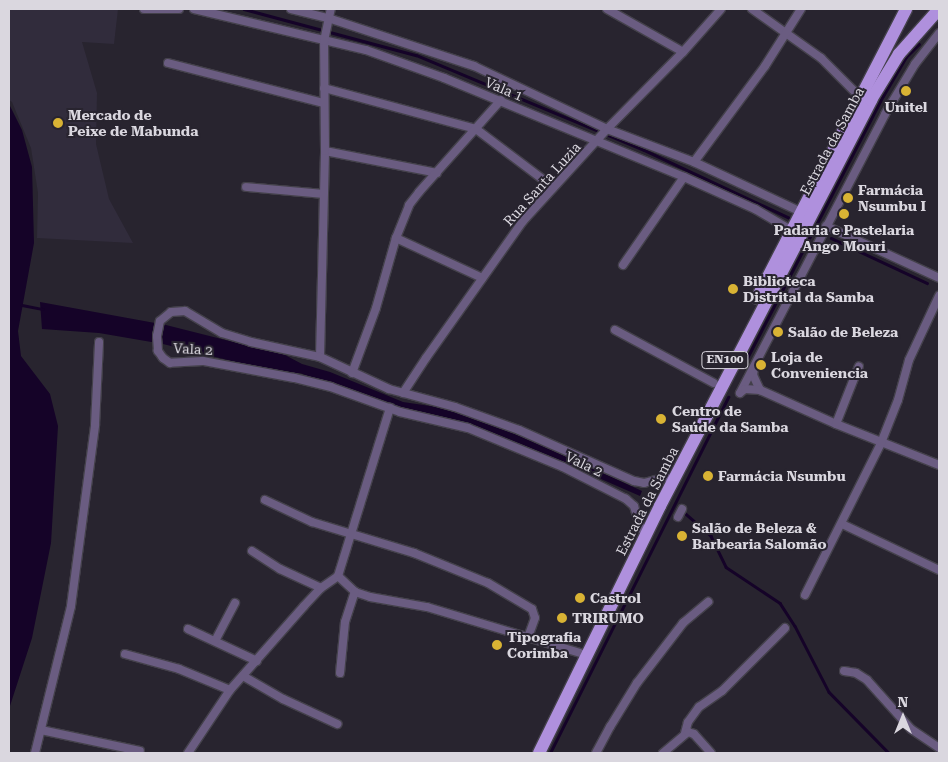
<!DOCTYPE html>
<html>
<head>
<meta charset="utf-8">
<style>
  body { margin:0 }
  #map { position:relative; width:948px; height:762px; overflow:hidden; background:#28242f; font-family:"Roboto Serif",serif }
  div>[style] { position:absolute }
  .built>* { inset:0; background:#312c3c }
  .water>* { inset:0; background:#150328 }
  .stream>* { height:2.5px; margin:-1.25px; padding:0 1.25px; transform-origin:1.25px; border-radius:1.25px; background:#150328 }
  .roads { filter:drop-shadow(1px 0 #44414b) drop-shadow(-1px 0 #44414b) drop-shadow(0 1px #44414b) drop-shadow(0 -1px #44414b) }
  .street>* { height:8px; margin:-4px; padding:0 4px; transform-origin:4px; border-radius:4px; background:#6a5c81 }
  .primary>* { height:12px; margin:-6px; padding:0 6px; transform-origin:6px; border-radius:6px; background:#af90dd }
  .dots>* { width:14px; height:14px; translate:-50% -50%; box-sizing:border-box; border:2px solid #28242f; border-radius:50% }
  span { translate:-50% -50%; white-space:nowrap; text-align:center; line-height:1.15; -webkit-text-stroke:4px #28242f; paint-order:stroke }
  .shield-label span { padding:1px 4px; background:#28242f; border:1px solid; border-radius:4px; -webkit-text-stroke-width:0 }
  .shield-label { font-size:12px; color:#dad7df; font-weight:700 }
  .street-label { font-size:14px; color:#dad7df }
  .poi-label { font-size:14px; color:#dad7df; font-weight:700 }
  .left { translate:0 -50%; text-align:left }
  .frame { position:absolute; inset:0; border:10px solid #dad7df; pointer-events:none }
  .north { position:absolute; left:878px; top:692px; width:50px; height:50px; -webkit-text-stroke:4px #28242f; paint-order:stroke; rotate:0deg; font-size:14px; font-weight:700; line-height:20px; text-align:center; color:#dad7df }
  .north::after { content:''; display:block; margin:auto; width:18px; height:22px; background:#dad7df; clip-path:polygon(50% 0,100% 100%,50% 72%,0 100%) }
</style>
</head>
<body>
<div id="map">
  <div class="built">
    <div style="clip-path:polygon(9px 9px,118px 9px,114px 44px,82px 42px,97px 93px,96px 144px,109px 199px,133px 243px,37px 238px,38px 193px,31px 148px,12px 102px,9px 100px)"></div>
  </div>
  <div class="water">
    <div style="clip-path:polygon(9px 104px,22px 130px,32px 167px,34px 243px,18px 331px,21px 356px,50px 394px,58px 426px,51px 543px,32px 638px,9px 709px)"></div>
    <div style="clip-path:polygon(40px 302px,166px 325px,285px 355px,302px 364px,330px 372px,403px 402px,450px 409px,471px 416px,524px 437px,642px 491px,640px 496px,521px 444px,402px 411px,300px 373px,280px 373px,163px 344px,99px 333px,42px 329px)"></div>
  </div>
  <div class="stream">
    <div style="left:244px;top:9px;width:178px;rotate:15deg"></div>
    <div style="left:416px;top:55px;width:247px;rotate:22.6deg"></div>
    <div style="left:644px;top:150px;width:163px;rotate:25deg"></div>
    <div style="left:831px;top:238px;width:106px;rotate:25.1deg"></div>
    <div style="left:22px;top:305px;width:21px;rotate:11deg"></div>
    <div style="left:745px;top:362px;width:300px;rotate:-62.6deg"></div>
    <div style="left:883px;top:96px;width:45px;rotate:-59.5deg"></div>
    <div style="left:906px;top:57px;width:18px;rotate:-45deg"></div>
    <div style="left:686px;top:514px;width:33px;rotate:41deg"></div>
    <div style="left:711px;top:536px;width:34px;rotate:64deg"></div>
    <div style="left:726px;top:567px;width:65px;rotate:33.7deg"></div>
    <div style="left:780px;top:603px;width:27px;rotate:57deg"></div>
    <div style="left:795px;top:626px;width:74px;rotate:62.7deg"></div>
    <div style="left:829px;top:692px;width:86px;rotate:45.5deg"></div>
    <div style="left:550px;top:753px;width:398px;rotate:-63.4deg"></div>
  </div>
  <div class="roads">
    <div class="street">
      <div style="left:144px;top:9px;width:35px"></div>
      <div style="left:194px;top:9px;width:177px;rotate:13.4deg"></div>
      <div style="left:366px;top:50px;width:83px;rotate:19.7deg"></div>
      <div style="left:444px;top:78px;width:260px;rotate:22.4deg"></div>
      <div style="left:684px;top:177px;width:78px;rotate:24.3deg"></div>
      <div style="left:755px;top:209px;width:42px;rotate:30.3deg"></div>
      <div style="left:291px;top:9px;width:38px;rotate:14deg"></div>
      <div style="left:328px;top:18px;width:154px;rotate:18.2deg"></div>
      <div style="left:474px;top:66px;width:147px;rotate:25.3deg"></div>
      <div style="left:607px;top:129px;width:93px;rotate:20.8deg"></div>
      <div style="left:694px;top:162px;width:118px;rotate:25deg"></div>
      <div style="left:607px;top:9px;width:87px;rotate:29.5deg"></div>
      <div style="left:752px;top:9px;width:85px;rotate:35.4deg"></div>
      <div style="left:821px;top:58px;width:55px;rotate:45deg"></div>
      <div style="left:168px;top:63px;width:161px;rotate:14.4deg"></div>
      <div style="left:324px;top:88px;width:157px;rotate:15.1deg"></div>
      <div style="left:476px;top:129px;width:96px;rotate:37deg"></div>
      <div style="left:325px;top:151px;width:114px;rotate:11.1deg"></div>
      <div style="left:694px;top:162px;width:119px;rotate:-53.5deg"></div>
      <div style="left:765px;top:66px;width:67px;rotate:-57.7deg"></div>
      <div style="left:246px;top:187px;width:77px;rotate:5.2deg"></div>
      <div style="left:826px;top:226px;width:124px;rotate:24.7deg"></div>
      <div style="left:396px;top:238px;width:95px;rotate:24.9deg"></div>
      <div style="left:623px;top:265px;width:107px;rotate:-55.3deg"></div>
      <div style="left:615px;top:330px;width:112px;rotate:28.2deg"></div>
      <div style="left:320px;top:357px;width:206px;rotate:-88.6deg"></div>
      <div style="left:325px;top:151px;width:110px;rotate:-90.5deg"></div>
      <div style="left:324px;top:41px;width:33px;rotate:-78deg"></div>
      <div style="left:754px;top:368px;width:7px;rotate:98deg"></div>
      <div style="left:753px;top:375px;width:17px;rotate:65deg"></div>
      <div style="left:352px;top:373px;width:69px;rotate:-69.7deg"></div>
      <div style="left:376px;top:308px;width:73px;rotate:-74.1deg"></div>
      <div style="left:396px;top:238px;width:35px;rotate:-68deg"></div>
      <div style="left:409px;top:205px;width:16px;rotate:-52deg"></div>
      <div style="left:419px;top:192px;width:123px;rotate:-48.3deg"></div>
      <div style="left:403px;top:393px;width:42px;rotate:-56.7deg"></div>
      <div style="left:426px;top:358px;width:168px;rotate:-54.7deg"></div>
      <div style="left:523px;top:221px;width:125px;rotate:-47.6deg"></div>
      <div style="left:607px;top:129px;width:108px;rotate:-45.4deg"></div>
      <div style="left:683px;top:52px;width:57px;rotate:-48.5deg"></div>
      <div style="left:740px;top:393px;width:314px;rotate:-62.5deg"></div>
      <div style="left:885px;top:114px;width:58px;rotate:-59deg"></div>
      <div style="left:915px;top:64px;width:39px;rotate:-52deg"></div>
      <div style="left:740px;top:393px;width:6px;rotate:-39deg"></div>
      <div style="left:745px;top:389px;width:15px;rotate:4deg"></div>
      <div style="left:760px;top:390px;width:83px;rotate:24.1deg"></div>
      <div style="left:836px;top:424px;width:111px;rotate:21.7deg"></div>
      <div style="left:836px;top:424px;width:62px;rotate:-68.4deg"></div>
      <div style="left:265px;top:500px;width:52px;rotate:25.1deg"></div>
      <div style="left:312px;top:522px;width:107px;rotate:16.9deg"></div>
      <div style="left:414px;top:553px;width:80px;rotate:22.1deg"></div>
      <div style="left:488px;top:583px;width:51px;rotate:30.6deg"></div>
      <div style="left:532px;top:609px;width:9px;rotate:72deg"></div>
      <div style="left:535px;top:618px;width:20px;rotate:110deg"></div>
      <div style="left:678px;top:517px;width:9px;rotate:-63deg"></div>
      <div style="left:842px;top:524px;width:107px;rotate:25.4deg"></div>
      <div style="left:641px;top:529px;width:24px;rotate:-107deg"></div>
      <div style="left:634px;top:506px;width:11px;rotate:-139deg"></div>
      <div style="left:626px;top:499px;width:71px;rotate:-153.1deg"></div>
      <div style="left:563px;top:467px;width:103px;rotate:-157.7deg"></div>
      <div style="left:468px;top:428px;width:70px;rotate:-166.8deg"></div>
      <div style="left:400px;top:412px;width:73px;rotate:-160.1deg"></div>
      <div style="left:331px;top:387px;width:38px;rotate:-166deg"></div>
      <div style="left:294px;top:378px;width:93px;rotate:-169.4deg"></div>
      <div style="left:203px;top:361px;width:33px;rotate:177deg"></div>
      <div style="left:170px;top:363px;width:9px;rotate:-144deg"></div>
      <div style="left:163px;top:358px;width:9px;rotate:-126deg"></div>
      <div style="left:158px;top:351px;width:15px;rotate:-94deg"></div>
      <div style="left:157px;top:336px;width:15px;rotate:-79deg"></div>
      <div style="left:160px;top:321px;width:14px;rotate:-39deg"></div>
      <div style="left:171px;top:312px;width:14px;rotate:-4deg"></div>
      <div style="left:185px;top:311px;width:43px;rotate:30.7deg"></div>
      <div style="left:222px;top:333px;width:30px;rotate:17deg"></div>
      <div style="left:251px;top:342px;width:71px;rotate:12.3deg"></div>
      <div style="left:320px;top:357px;width:76px;rotate:24.9deg"></div>
      <div style="left:389px;top:389px;width:68px;rotate:15.3deg"></div>
      <div style="left:455px;top:407px;width:68px;rotate:19.8deg"></div>
      <div style="left:519px;top:430px;width:126px;rotate:23.9deg"></div>
      <div style="left:634px;top:481px;width:10px;rotate:11deg"></div>
      <div style="left:644px;top:483px;width:23px;rotate:-15deg"></div>
      <div style="left:252px;top:551px;width:33px;rotate:33deg"></div>
      <div style="left:280px;top:569px;width:45px;rotate:24.9deg"></div>
      <div style="left:338px;top:576px;width:23px;rotate:43deg"></div>
      <div style="left:355px;top:592px;width:16px;rotate:18deg"></div>
      <div style="left:370px;top:597px;width:58px;rotate:10deg"></div>
      <div style="left:427px;top:607px;width:160px;rotate:16.7deg"></div>
      <div style="left:805px;top:595px;width:170px;rotate:-63.4deg"></div>
      <div style="left:881px;top:443px;width:46px;rotate:-68.4deg"></div>
      <div style="left:898px;top:400px;width:41px;rotate:-74.6deg"></div>
      <div style="left:909px;top:360px;width:71px;rotate:-64.9deg"></div>
      <div style="left:188px;top:629px;width:76px;rotate:24.9deg"></div>
      <div style="left:215px;top:641px;width:43px;rotate:-62.2deg"></div>
      <div style="left:125px;top:654px;width:56px;rotate:15.5deg"></div>
      <div style="left:179px;top:669px;width:55px;rotate:22.4deg"></div>
      <div style="left:844px;top:671px;width:12px;rotate:9deg"></div>
      <div style="left:856px;top:673px;width:13px;rotate:32deg"></div>
      <div style="left:867px;top:680px;width:66px;rotate:48.1deg"></div>
      <div style="left:911px;top:729px;width:34px;rotate:34deg"></div>
      <div style="left:340px;top:673px;width:51px;rotate:-84.4deg"></div>
      <div style="left:345px;top:622px;width:32px;rotate:-72deg"></div>
      <div style="left:243px;top:676px;width:46px;rotate:29.9deg"></div>
      <div style="left:283px;top:699px;width:60px;rotate:24.8deg"></div>
      <div style="left:41px;top:730px;width:101px;rotate:12deg"></div>
      <div style="left:685px;top:733px;width:11px;rotate:-75deg"></div>
      <div style="left:688px;top:722px;width:19px;rotate:-54deg"></div>
      <div style="left:699px;top:707px;width:28px;rotate:-35deg"></div>
      <div style="left:722px;top:691px;width:89px;rotate:-45deg"></div>
      <div style="left:35px;top:753px;width:151px;rotate:-76.2deg"></div>
      <div style="left:71px;top:606px;width:183px;rotate:-82.4deg"></div>
      <div style="left:95px;top:425px;width:83px;rotate:-87.2deg"></div>
      <div style="left:188px;top:753px;width:76px;rotate:-56.3deg"></div>
      <div style="left:230px;top:690px;width:112px;rotate:-48.6deg"></div>
      <div style="left:304px;top:606px;width:25px;rotate:-47deg"></div>
      <div style="left:321px;top:588px;width:21px;rotate:-35deg"></div>
      <div style="left:338px;top:576px;width:176px;rotate:-72.8deg"></div>
      <div style="left:596px;top:753px;width:30px;rotate:-62deg"></div>
      <div style="left:610px;top:727px;width:52px;rotate:-58.5deg"></div>
      <div style="left:637px;top:683px;width:76px;rotate:-52.5deg"></div>
      <div style="left:683px;top:623px;width:33px;rotate:-40deg"></div>
      <div style="left:663px;top:753px;width:33px;rotate:-40deg"></div>
      <div style="left:688px;top:732px;width:6px;rotate:18deg"></div>
      <div style="left:694px;top:734px;width:25px;rotate:48deg"></div>
    </div>
    <div class="primary">
      <div style="left:757px;top:298px;width:325px;rotate:-62.7deg"></div>
      <div style="left:539px;top:753px;width:275px;rotate:-63.9deg"></div>
      <div style="left:660px;top:506px;width:458px;rotate:-62.5deg"></div>
      <div style="left:871px;top:100px;width:54px;rotate:-58.7deg"></div>
      <div style="left:899px;top:54px;width:60px;rotate:-48.4deg"></div>
    </div>
  </div>
  <div class="dots">
    <div style="left:906px;top:91px;background:#d9b334"></div>
    <div style="left:58px;top:123px;background:#d9b334"></div>
    <div style="left:848px;top:198px;background:#d9b334"></div>
    <div style="left:844px;top:214px;background:#d9b334"></div>
    <div style="left:733px;top:289px;background:#d9b334"></div>
    <div style="left:778px;top:332px;background:#d9b334"></div>
    <div style="left:761px;top:365px;background:#d9b334"></div>
    <div style="left:661px;top:419px;background:#d9b334"></div>
    <div style="left:708px;top:476px;background:#d9b334"></div>
    <div style="left:682px;top:536px;background:#d9b334"></div>
    <div style="left:580px;top:598px;background:#d9b334"></div>
    <div style="left:562px;top:618px;background:#d9b334"></div>
    <div style="left:497px;top:645px;background:#d9b334"></div>
  </div>
  <div class="shield-label">
    <span style="left:725px;top:360px">EN100</span>
  </div>
  <div class="street-label">
    <span style="left:504px;top:89px;rotate:23deg">Vala 1</span>
    <span style="left:832px;top:141px;rotate:-62deg">Estrada da Samba</span>
    <span style="left:542px;top:184px;rotate:-48deg">Rua Santa Luzia</span>
    <span style="left:193px;top:349px;rotate:3deg">Vala 2</span>
    <span style="left:584px;top:464px;rotate:26deg">Vala 2</span>
    <span style="left:647px;top:501px;rotate:-63deg">Estrada da Samba</span>
  </div>
  <div class="poi-label">
    <span style="left:906px;top:107px">Unitel</span>
    <span class="left" style="left:68px;top:123px">Mercado de<br>Peixe de Mabunda</span>
    <span class="left" style="left:858px;top:198px">Farmácia<br>Nsumbu I</span>
    <span style="left:844px;top:238px">Padaria e Pastelaria<br>Ango Mouri</span>
    <span class="left" style="left:743px;top:289px">Biblioteca<br>Distrital da Samba</span>
    <span class="left" style="left:788px;top:332px">Salão de Beleza</span>
    <span class="left" style="left:771px;top:365px">Loja de<br>Conveniencia</span>
    <span class="left" style="left:672px;top:419px">Centro de<br>Saúde da Samba</span>
    <span class="left" style="left:718px;top:476px">Farmácia Nsumbu</span>
    <span class="left" style="left:692px;top:536px">Salão de Beleza &amp;<br>Barbearia Salomão</span>
    <span class="left" style="left:590px;top:598px">Castrol</span>
    <span class="left" style="left:572px;top:618px">TRIRUMO</span>
    <span class="left" style="left:507px;top:645px">Tipografia<br>Corimba</span>
  </div>
  <div class="frame"></div>
  <div class="north">N</div>
</div>
</body>
</html>
